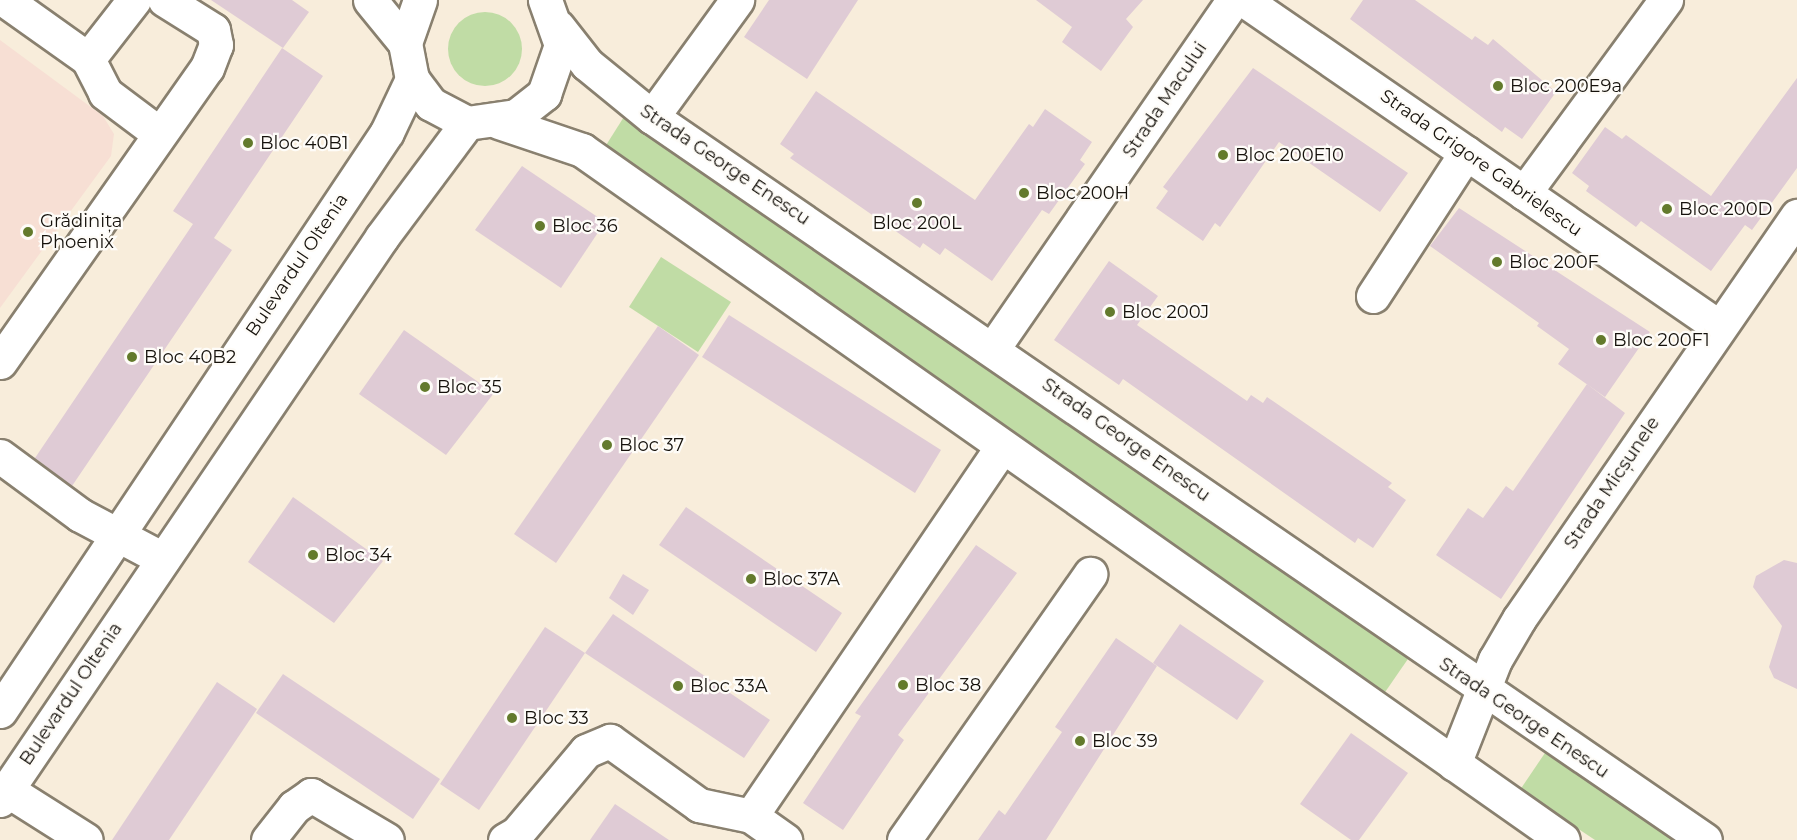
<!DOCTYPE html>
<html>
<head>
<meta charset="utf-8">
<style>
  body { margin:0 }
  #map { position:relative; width:1797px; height:840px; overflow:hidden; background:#f8eddb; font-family:Montserrat,sans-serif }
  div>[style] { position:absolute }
  .education>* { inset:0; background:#f7dfd4 }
  .green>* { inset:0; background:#c0dca5 }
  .round { border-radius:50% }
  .building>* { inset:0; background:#dfcbd5 }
  .roads { filter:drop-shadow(2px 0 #89806f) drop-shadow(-2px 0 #89806f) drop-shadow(0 2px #89806f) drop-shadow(0 -2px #89806f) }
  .minor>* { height:33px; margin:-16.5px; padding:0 16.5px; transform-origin:16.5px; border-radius:16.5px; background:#fff }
  .dots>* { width:16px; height:16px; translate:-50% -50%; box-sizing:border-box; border:3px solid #fefcf8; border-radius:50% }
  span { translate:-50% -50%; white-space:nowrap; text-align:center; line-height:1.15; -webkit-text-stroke:4.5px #fefcf8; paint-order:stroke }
  .poi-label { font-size:18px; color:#15110b }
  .left { translate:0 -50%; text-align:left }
  .street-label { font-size:18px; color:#15110b }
</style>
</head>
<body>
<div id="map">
  <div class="education">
    <div style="clip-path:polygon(0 40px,103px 116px,114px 134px,111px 156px,0 308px)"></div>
  </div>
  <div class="green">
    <div class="round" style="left:448px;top:12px;width:74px;height:74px"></div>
    <div style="clip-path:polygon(627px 112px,1410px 656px,1381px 698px,603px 150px)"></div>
    <div style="clip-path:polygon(661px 257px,731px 302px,698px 352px,629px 307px)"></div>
    <div style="clip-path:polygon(1549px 747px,1687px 840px,1595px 840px,1520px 790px)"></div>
  </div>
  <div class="building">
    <div style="clip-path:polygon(211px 0,292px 0,309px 12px,283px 48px)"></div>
    <div style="clip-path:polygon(769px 0,858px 0,807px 79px,744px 37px)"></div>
    <div style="clip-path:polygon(1036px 0,1143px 0,1126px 19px,1133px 27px,1101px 71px,1062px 42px,1072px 27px)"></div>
    <div style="clip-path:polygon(1363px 0,1415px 0,1472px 40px,1475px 36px,1488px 45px,1493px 39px,1556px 92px,1522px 139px,1505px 127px,1502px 132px,1350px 19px)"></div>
    <div style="clip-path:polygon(282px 48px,323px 76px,214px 238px,232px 250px,72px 486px,35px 458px,193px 224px,173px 211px)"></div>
    <div style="clip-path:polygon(1253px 68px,1408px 173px,1380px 212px,1279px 142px,1220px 227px,1215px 223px,1203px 241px,1156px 208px,1168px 191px,1163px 187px)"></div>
    <div style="clip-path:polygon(1797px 78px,1797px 168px,1752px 230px,1745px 225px,1711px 271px,1641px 221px,1636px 227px,1586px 191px,1589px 186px,1572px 173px,1605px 127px,1622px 139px,1626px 135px,1711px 196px)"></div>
    <div style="clip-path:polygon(816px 91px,975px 200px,1029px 124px,1033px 127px,1045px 109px,1092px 142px,1080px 160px,1085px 164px,1049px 214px,1042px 210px,992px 281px,945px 248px,940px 255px,923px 243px,920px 248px,790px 158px,794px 154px,780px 144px)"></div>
    <div style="clip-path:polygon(522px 166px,605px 222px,561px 288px,475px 230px)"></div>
    <div style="clip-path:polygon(1459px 208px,1650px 332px,1605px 397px,1558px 364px,1569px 349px,1537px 326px,1539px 323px,1430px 246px)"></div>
    <div style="clip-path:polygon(1109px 261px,1158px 296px,1137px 325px,1247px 401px,1251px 395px,1263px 403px,1267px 397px,1392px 483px,1388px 487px,1406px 500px,1373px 548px,1358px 538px,1355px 543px,1123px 379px,1119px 385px,1054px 340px)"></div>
    <div style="clip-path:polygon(729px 315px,941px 450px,915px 493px,702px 357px)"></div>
    <div style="clip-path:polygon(658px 326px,699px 355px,556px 563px,514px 534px)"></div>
    <div style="clip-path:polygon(404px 330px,494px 393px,446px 455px,359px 394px)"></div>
    <div style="clip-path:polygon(1587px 384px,1625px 413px,1501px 599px,1436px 555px,1468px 508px,1483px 518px,1506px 486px,1513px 491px)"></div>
    <div style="clip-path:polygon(293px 497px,383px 561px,334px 623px,248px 562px)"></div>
    <div style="clip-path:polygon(686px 507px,842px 613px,816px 652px,659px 545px)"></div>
    <div style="clip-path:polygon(976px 545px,1017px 573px,898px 735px,904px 740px,843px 830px,803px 803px,861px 716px,855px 713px)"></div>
    <div style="clip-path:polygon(1784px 560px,1797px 563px,1797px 689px,1774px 678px,1769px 667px,1782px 626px,1753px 587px,1756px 576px)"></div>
    <div style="clip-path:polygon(623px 574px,649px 590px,633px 615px,609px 598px)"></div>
    <div style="clip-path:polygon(613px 614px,770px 720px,744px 758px,585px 653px)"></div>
    <div style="clip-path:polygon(1180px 624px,1264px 681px,1237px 720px,1153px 663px)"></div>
    <div style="clip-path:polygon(545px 627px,585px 653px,479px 810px,440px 784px)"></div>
    <div style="clip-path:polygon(1116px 638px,1157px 666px,1046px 840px,978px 840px,999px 810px,1005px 815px,1062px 732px,1055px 727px)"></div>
    <div style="clip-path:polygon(283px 674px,440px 779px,413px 819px,256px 713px)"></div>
    <div style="clip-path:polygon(217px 682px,257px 709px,169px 840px,112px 840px)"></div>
    <div style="clip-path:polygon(1351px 733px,1408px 773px,1359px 840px,1351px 840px,1300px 804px)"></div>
    <div style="clip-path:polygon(615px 804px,669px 840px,590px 840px)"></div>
  </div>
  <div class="roads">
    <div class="minor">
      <div style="left:5px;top:0;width:102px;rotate:35.4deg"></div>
      <div style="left:88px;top:59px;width:38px;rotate:63deg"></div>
      <div style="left:105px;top:93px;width:65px;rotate:36.9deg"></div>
      <div style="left:370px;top:0;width:55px;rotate:50.9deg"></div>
      <div style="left:420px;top:0;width:46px;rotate:109.2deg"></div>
      <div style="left:405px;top:43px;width:37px;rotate:79deg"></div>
      <div style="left:412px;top:79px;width:31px;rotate:53deg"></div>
      <div style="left:431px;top:104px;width:41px;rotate:27.8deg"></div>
      <div style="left:467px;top:123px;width:49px;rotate:-8.1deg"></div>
      <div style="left:516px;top:116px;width:36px;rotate:-38deg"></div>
      <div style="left:544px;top:94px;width:52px;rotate:-70.9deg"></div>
      <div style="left:561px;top:45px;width:48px;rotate:-109.6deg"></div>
      <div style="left:1244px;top:0;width:577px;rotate:34.54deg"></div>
      <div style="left:558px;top:27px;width:47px;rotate:51.9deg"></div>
      <div style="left:587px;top:64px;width:84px;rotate:39.2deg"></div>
      <div style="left:652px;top:117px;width:1277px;rotate:34.47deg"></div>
      <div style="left:88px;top:59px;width:75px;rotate:-52.1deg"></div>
      <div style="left:652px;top:117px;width:145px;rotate:-54deg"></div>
      <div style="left:499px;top:122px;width:88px;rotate:18.6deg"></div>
      <div style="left:582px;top:150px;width:1199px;rotate:35.12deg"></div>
      <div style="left:1524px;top:193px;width:240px;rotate:-53.7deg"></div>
      <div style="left:1373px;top:296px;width:171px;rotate:-57deg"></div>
      <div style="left:994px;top:347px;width:421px;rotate:-55.4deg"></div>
      <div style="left:0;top:362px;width:360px;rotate:-54.9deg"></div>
      <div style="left:207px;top:68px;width:25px;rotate:-69deg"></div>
      <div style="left:216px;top:45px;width:15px;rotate:-101deg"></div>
      <div style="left:213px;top:30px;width:57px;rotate:-148deg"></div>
      <div style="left:0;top:456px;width:99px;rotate:36.4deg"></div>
      <div style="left:80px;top:515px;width:94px;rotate:27.9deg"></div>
      <div style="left:0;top:711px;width:696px;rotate:-56.24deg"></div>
      <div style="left:387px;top:132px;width:59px;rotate:-64.7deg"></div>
      <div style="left:1454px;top:764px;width:112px;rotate:-68.5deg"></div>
      <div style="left:1495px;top:660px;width:48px;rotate:-59.7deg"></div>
      <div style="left:1519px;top:619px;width:490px;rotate:-55.4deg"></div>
      <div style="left:7px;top:790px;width:93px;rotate:32.3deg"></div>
      <div style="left:0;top:800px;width:680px;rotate:-55.84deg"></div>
      <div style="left:382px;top:237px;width:142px;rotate:-53.3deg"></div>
      <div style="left:751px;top:816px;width:446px;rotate:-55.8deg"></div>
      <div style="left:268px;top:840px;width:42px;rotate:-51.8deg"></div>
      <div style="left:294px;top:807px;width:21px;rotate:-35deg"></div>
      <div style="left:311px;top:795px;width:88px;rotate:30.6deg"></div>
      <div style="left:505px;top:840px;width:14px;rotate:-30deg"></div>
      <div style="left:517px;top:833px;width:107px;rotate:-49.9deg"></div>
      <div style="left:586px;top:751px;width:26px;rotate:-23deg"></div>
      <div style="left:610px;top:741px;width:110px;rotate:35.7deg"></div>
      <div style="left:699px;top:805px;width:53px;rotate:11.9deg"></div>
      <div style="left:751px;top:816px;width:42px;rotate:35.2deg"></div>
      <div style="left:904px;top:840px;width:325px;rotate:-55deg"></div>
    </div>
  </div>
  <div class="dots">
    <div style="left:1498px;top:86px;background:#637a2c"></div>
    <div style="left:248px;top:143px;background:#637a2c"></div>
    <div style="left:1223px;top:155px;background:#637a2c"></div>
    <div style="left:1024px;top:193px;background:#637a2c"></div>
    <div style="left:917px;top:203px;background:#637a2c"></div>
    <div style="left:1667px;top:209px;background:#637a2c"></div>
    <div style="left:540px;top:226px;background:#637a2c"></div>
    <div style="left:28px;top:232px;background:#637a2c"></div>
    <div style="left:1497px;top:262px;background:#637a2c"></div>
    <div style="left:1110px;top:312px;background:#637a2c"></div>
    <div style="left:1601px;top:340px;background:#637a2c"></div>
    <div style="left:132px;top:357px;background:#637a2c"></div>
    <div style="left:425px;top:387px;background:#637a2c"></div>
    <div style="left:607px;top:445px;background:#637a2c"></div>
    <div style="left:313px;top:555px;background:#637a2c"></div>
    <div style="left:751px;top:579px;background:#637a2c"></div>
    <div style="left:903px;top:685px;background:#637a2c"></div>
    <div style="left:678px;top:686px;background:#637a2c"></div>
    <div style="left:512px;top:718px;background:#637a2c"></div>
    <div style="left:1080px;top:741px;background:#637a2c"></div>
  </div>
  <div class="poi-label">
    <span class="left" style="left:1510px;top:86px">Bloc 200E9a</span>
    <span class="left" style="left:260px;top:143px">Bloc 40B1</span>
    <span class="left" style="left:1235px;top:155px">Bloc 200E10</span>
    <span class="left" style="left:1036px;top:193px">Bloc 200H</span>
    <span class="left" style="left:1679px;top:209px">Bloc 200D</span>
    <span class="left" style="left:40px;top:232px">Grădinița<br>Phoenix</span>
    <span style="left:917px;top:223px">Bloc 200L</span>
    <span class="left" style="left:552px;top:226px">Bloc 36</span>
    <span class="left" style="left:1509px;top:262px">Bloc 200F</span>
    <span class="left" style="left:1122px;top:312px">Bloc 200J</span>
    <span class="left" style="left:1613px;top:340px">Bloc 200F1</span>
    <span class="left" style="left:144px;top:357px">Bloc 40B2</span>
    <span class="left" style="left:437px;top:387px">Bloc 35</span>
    <span class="left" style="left:619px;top:445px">Bloc 37</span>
    <span class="left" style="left:325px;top:555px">Bloc 34</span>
    <span class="left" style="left:763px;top:579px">Bloc 37A</span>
    <span class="left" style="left:915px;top:685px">Bloc 38</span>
    <span class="left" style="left:690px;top:686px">Bloc 33A</span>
    <span class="left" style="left:524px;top:718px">Bloc 33</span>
    <span class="left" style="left:1092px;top:741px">Bloc 39</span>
  </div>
  <div class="street-label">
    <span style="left:1165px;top:100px;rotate:-56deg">Strada Macului</span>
    <span style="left:1481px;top:163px;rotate:35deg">Strada Grigore Gabrielescu</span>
    <span style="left:725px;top:165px;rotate:34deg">Strada George Enescu</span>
    <span style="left:297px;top:265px;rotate:-56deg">Bulevardul Oltenia</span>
    <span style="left:1126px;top:440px;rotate:35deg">Strada George Enescu</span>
    <span style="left:1612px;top:483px;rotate:-56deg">Strada Micșunele</span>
    <span style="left:71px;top:694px;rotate:-56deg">Bulevardul Oltenia</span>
    <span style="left:1524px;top:718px;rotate:34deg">Strada George Enescu</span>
  </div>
</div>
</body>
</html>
